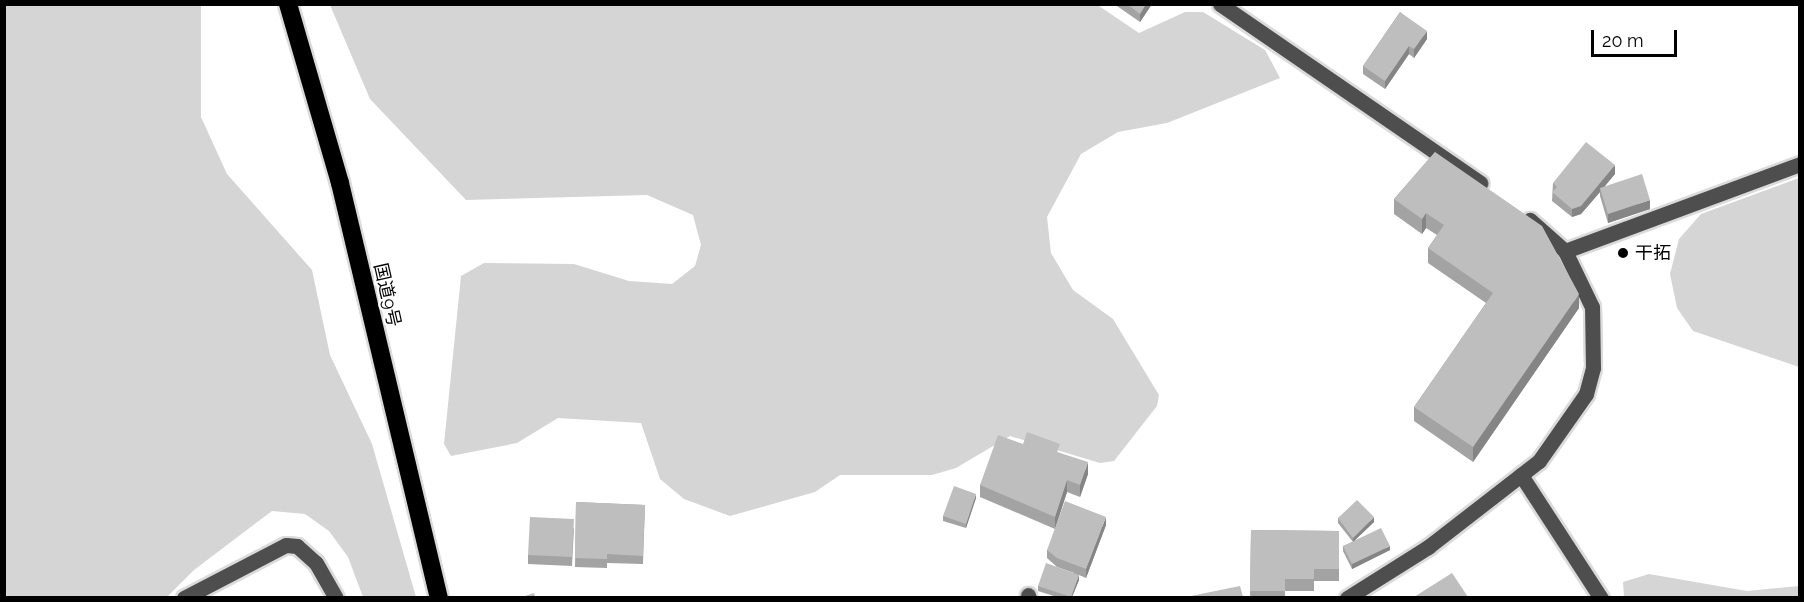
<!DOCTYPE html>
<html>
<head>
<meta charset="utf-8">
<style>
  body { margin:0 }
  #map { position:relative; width:1804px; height:602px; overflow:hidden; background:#fff; font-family:Raleway,"Noto Sans JP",sans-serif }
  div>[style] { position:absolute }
  .green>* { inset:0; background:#d5d5d5 }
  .roads { filter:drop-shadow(2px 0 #dbdbdb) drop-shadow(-2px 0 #dbdbdb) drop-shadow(0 2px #dbdbdb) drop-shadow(0 -2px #dbdbdb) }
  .minor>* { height:15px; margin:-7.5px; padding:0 7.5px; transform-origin:7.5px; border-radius:7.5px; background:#4e4e4e }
  .highway>* { height:18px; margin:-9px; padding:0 9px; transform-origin:9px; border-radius:9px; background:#000 }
  .wall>* { inset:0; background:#a3a3a3 }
  .shaded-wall>* { inset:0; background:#858585 }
  .building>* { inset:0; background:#bebebe }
  .dots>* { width:16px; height:16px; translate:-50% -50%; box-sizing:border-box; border:3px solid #fff; border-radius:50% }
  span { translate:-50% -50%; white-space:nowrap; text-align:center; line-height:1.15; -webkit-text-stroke:4.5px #fff; paint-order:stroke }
  .poi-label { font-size:18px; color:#000 }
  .left { translate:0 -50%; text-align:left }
  .street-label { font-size:18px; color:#000 }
  .frame { position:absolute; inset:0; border:6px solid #000; pointer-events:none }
  .scale { position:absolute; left:1591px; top:30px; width:86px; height:27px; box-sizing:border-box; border:3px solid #000; border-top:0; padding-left:8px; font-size:18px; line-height:21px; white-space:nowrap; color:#000; -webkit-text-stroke:4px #fff; paint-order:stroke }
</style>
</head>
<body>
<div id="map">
  <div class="green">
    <div style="clip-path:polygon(1096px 4px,1139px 33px,1185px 12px,1203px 12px,1265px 50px,1280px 78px,1167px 123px,1118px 132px,1081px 154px,1047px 217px,1051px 253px,1073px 290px,1113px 319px,1159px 395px,1157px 406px,1114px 461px,1100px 463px,1010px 436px,956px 468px,932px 475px,840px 475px,815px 492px,730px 516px,684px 499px,660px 479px,641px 423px,558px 418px,517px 443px,451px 456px,444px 444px,461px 276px,484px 263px,574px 264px,629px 281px,672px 284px,695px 266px,701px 245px,693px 215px,647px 195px,466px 200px,370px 99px,330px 5px)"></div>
    <div style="clip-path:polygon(4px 5px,201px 5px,201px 117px,227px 174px,312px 270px,330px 355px,372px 444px,416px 597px,363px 597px,348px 557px,329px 531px,305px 514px,272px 511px,194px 570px,167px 597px,5px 597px)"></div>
    <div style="clip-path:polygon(1799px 178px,1800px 178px,1799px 367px,1693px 331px,1677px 308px,1670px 274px,1679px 239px,1701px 214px)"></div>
    <div style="clip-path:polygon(1649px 574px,1747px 591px,1799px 586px,1799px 597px,1624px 597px,1623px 582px)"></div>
  </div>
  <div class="roads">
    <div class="minor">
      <div style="left:1220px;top:4px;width:316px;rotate:34.5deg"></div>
      <div style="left:1565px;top:251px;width:251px;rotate:-20.3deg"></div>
      <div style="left:1521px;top:475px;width:147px;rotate:57deg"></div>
      <div style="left:1028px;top:595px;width:3px;rotate:72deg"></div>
      <div style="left:184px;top:598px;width:115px;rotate:-27.5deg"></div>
      <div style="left:286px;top:545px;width:11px;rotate:5deg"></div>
      <div style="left:297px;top:546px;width:25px;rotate:42deg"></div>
      <div style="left:316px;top:563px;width:40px;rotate:60.3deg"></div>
      <div style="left:1347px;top:598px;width:96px;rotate:-32.2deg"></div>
      <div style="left:1428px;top:547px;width:140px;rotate:-37.8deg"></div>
      <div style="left:1539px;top:461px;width:82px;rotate:-55deg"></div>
      <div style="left:1586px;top:394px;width:27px;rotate:-75deg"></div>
      <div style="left:1593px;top:368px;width:61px;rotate:-90.9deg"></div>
      <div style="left:1592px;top:307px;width:62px;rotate:-115.7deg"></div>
      <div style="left:1565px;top:251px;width:47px;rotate:-138.5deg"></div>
    </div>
    <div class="highway">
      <div style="left:288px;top:4px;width:186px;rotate:73.8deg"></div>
      <div style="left:340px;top:183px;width:427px;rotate:76.6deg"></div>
    </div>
  </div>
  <div class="wall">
    <div style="clip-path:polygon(1114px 4px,1152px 4px,1140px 22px)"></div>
    <div style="clip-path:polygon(1400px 12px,1427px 39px,1414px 58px,1409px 54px,1385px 89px,1363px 74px,1363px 66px)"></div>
    <div style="clip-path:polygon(1435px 152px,1579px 308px,1473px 462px,1414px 421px,1414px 407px,1486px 303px,1428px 263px,1428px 248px,1437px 235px,1426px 228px,1422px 234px,1394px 214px,1394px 199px)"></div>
    <div style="clip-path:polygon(1615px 174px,1604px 186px,1650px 209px,1608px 223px,1600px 196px,1600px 192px,1581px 214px,1572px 217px,1552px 201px,1553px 183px)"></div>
    <div style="clip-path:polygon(1023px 444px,1060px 453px,1088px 474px,1080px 497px,1067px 492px,1055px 529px,980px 497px,980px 485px)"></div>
    <div style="clip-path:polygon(976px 498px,966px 528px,943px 521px,943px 516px)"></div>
    <div style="clip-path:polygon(576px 502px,645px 505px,643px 564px,607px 563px,607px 568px,575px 567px)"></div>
    <div style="clip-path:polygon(1338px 518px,1374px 522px,1355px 540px,1390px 550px,1352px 569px,1343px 551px,1343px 546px,1353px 542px,1338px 523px)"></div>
    <div style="clip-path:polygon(1106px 525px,1086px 578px,1079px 575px,1079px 580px,1072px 597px,1057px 597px,1038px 591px,1038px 586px,1074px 573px,1057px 567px,1047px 558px,1047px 550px)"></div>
    <div style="clip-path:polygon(574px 528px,572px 566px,528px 564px,528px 555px)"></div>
    <div style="clip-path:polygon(1251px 530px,1339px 531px,1339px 581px,1314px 581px,1314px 591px,1285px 591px,1285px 597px,1250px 597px)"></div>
  </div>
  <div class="shaded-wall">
    <div style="clip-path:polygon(1146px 4px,1152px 4px,1140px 22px,1140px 14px)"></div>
    <div style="clip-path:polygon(1427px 31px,1427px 39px,1414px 58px,1414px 49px)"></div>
    <div style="clip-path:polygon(1409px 46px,1409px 54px,1385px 89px,1385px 81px)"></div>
    <div style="clip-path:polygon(1615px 165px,1615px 174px,1601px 191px,1600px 188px,1600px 192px,1581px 214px,1572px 217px,1572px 209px)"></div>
    <div style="clip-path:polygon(1650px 200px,1650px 209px,1608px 223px,1608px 214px)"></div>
    <div style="clip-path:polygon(1426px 213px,1426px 228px,1422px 234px,1422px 219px)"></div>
    <div style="clip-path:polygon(1579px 294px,1579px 308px,1473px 462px,1473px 447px)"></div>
    <div style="clip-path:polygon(1088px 462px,1088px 474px,1080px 497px,1080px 485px)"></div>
    <div style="clip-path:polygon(1067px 480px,1067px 492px,1055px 529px,1055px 517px)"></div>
    <div style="clip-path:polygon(976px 494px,976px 498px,966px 528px,966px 524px)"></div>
    <div style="clip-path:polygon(1106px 517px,1106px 525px,1086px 578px,1086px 569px)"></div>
    <div style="clip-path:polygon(1374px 517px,1374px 522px,1353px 542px,1353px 538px)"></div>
    <div style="clip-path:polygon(1390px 546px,1390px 550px,1352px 569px,1352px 564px)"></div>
    <div style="clip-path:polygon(1079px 575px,1079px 580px,1072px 597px,1071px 597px)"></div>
  </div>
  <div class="building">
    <div style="clip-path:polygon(1127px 4px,1146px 4px,1140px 14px)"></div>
    <div style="clip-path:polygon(1400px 12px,1427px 31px,1414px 49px,1409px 46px,1385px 81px,1363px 66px)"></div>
    <div style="clip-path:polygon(1586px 142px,1615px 165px,1581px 206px,1572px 209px,1552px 192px,1557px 187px,1553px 183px)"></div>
    <div style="clip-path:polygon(1435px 152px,1542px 226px,1579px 294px,1473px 447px,1414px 407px,1493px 293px,1428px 248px,1444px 225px,1426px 213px,1422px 219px,1394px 199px)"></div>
    <div style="clip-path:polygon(1642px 174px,1650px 200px,1608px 214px,1600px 188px)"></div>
    <div style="clip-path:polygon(1027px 432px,1060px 444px,1057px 452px,1088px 462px,1080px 485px,1067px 480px,1055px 517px,980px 485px,998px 435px,1023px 444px)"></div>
    <div style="clip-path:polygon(954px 486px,976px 494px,966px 524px,943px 516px)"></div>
    <div style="clip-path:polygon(1357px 500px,1374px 517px,1353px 538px,1338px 518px)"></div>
    <div style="clip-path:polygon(1065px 501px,1106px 517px,1086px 569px,1057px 558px,1047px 550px)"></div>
    <div style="clip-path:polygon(576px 502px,645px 505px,643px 556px,607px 554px,607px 559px,575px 558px)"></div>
    <div style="clip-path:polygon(530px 517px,574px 519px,572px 557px,528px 555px)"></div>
    <div style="clip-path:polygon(1381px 528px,1390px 546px,1352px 564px,1343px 546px)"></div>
    <div style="clip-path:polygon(1251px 530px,1339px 531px,1339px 569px,1314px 569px,1314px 579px,1285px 579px,1285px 591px,1250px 591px)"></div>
    <div style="clip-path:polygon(1046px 563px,1079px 575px,1071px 597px,1038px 586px)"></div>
    <div style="clip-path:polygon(1452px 573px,1468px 597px,1414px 597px)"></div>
    <div style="clip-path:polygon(1240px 586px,1243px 597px,1186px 597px)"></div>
    <div style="clip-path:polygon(534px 593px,535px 597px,522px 597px)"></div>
  </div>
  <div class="dots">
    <div style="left:1623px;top:253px;background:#000"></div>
  </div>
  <div class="poi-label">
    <span class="left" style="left:1635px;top:253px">干拓</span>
  </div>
  <div class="street-label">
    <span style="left:387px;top:295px;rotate:77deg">国道9号</span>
  </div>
  <div class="frame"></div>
  <div class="scale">20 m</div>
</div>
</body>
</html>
